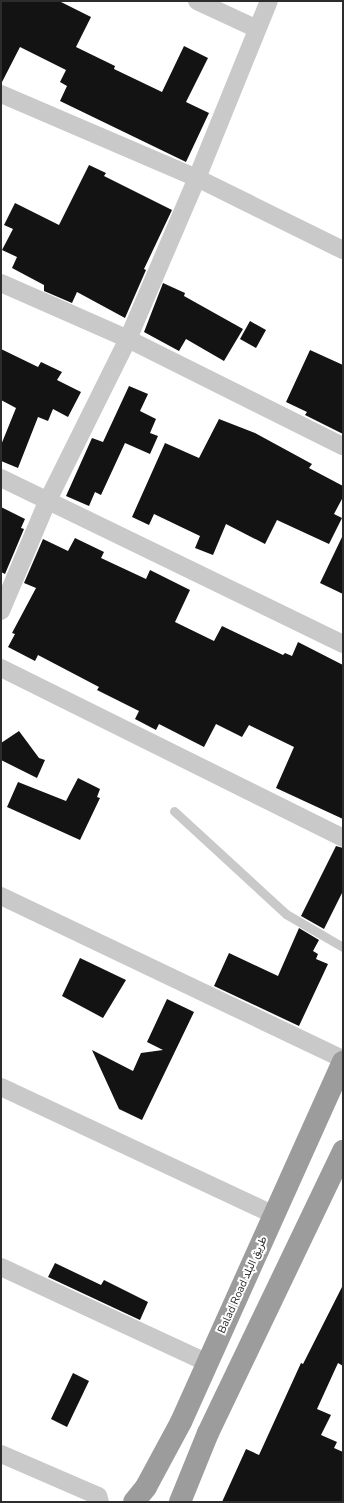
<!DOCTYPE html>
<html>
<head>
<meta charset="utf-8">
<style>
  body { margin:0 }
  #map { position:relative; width:344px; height:1503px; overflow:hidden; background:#fff; font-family:"Nunito Sans",Vazirmatn,sans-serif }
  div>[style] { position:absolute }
  .building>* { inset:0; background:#131313 }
  .service>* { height:9px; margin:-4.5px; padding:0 4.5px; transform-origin:4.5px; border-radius:4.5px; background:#c9c9c9 }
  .minor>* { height:18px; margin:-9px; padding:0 9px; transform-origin:9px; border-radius:9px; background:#c9c9c9 }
  .trunk>* { height:22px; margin:-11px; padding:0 11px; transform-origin:11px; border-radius:11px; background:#9c9c9c }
  span { translate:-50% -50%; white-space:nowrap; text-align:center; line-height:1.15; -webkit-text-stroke:4px #fff; paint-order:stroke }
  .street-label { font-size:11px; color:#2c2c2c }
  .frame { position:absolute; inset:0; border:2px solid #2c2c2c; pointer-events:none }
</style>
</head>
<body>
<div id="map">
  <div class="building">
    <div style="clip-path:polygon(1px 1px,59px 1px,91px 17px,76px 47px,115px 66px,114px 69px,162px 92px,184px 46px,208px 58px,186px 102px,209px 113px,186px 162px,60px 101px,67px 86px,60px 82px,66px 70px,20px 47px,1px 84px)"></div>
    <div style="clip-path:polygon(89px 165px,106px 173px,104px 176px,172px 210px,144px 269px,146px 270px,125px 318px,77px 292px,72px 303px,44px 291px,44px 285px,12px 268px,17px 257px,2px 250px,13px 229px,4px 225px,15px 203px,59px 225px)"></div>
    <div style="clip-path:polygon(163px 283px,185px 293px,184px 296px,243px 329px,224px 361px,186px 339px,179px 351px,144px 332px)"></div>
    <div style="clip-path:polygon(250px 321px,266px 330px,256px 348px,240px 339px)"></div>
    <div style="clip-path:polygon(1px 349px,38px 367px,41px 362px,62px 372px,57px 380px,81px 392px,68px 417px,53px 409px,48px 421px,38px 417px,18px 468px,1px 461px,1px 445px,16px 408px,1px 400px)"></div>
    <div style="clip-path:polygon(310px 350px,343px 365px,343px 434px,305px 415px,307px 412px,286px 402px)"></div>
    <div style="clip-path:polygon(129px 386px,148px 394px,140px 411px,156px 419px,150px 433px,158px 436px,150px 454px,125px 443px,101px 495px,95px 492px,89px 506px,66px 496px,92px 438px,103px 442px)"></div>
    <div style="clip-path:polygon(219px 419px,255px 433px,312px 464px,309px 468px,343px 486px,343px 497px,334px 514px,342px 518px,329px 544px,277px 520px,265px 544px,226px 524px,213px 555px,195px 548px,200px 536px,154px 514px,149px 525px,132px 517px,165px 443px,199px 458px)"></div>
    <div style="clip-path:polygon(1px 507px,25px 519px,21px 528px,24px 529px,5px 574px,1px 572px)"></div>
    <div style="clip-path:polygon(343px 535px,343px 594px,320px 583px)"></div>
    <div style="clip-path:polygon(75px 538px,104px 552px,101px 558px,146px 579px,150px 570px,190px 590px,175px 622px,214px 641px,222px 626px,283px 655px,285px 653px,292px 656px,298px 642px,343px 665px,343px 819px,276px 788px,294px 747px,249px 725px,242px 737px,216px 724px,204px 747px,159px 724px,156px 730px,135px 719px,139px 711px,97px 690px,99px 687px,38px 655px,35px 661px,8px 647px,15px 634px,12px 633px,36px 588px,24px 583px,43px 539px,68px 551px)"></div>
    <div style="clip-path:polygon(19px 731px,39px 758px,45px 760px,37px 778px,1px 760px,1px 743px)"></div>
    <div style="clip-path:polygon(78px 778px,100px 789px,97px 797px,100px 798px,80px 840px,7px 807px,18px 782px,66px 801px)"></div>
    <div style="clip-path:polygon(336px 846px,343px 848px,343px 891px,324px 929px,301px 916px)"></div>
    <div style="clip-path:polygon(299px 928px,319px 940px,313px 951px,318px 954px,316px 959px,328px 964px,299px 1026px,214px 986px,229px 953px,278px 976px)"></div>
    <div style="clip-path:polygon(80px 958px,126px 980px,103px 1018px,62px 996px)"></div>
    <div style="clip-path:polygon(167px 999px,194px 1012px,142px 1120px,119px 1109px,92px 1050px,133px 1071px,141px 1053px,163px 1050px,147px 1042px)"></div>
    <div style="clip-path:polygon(55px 1263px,101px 1285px,104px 1280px,148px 1302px,140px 1320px,48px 1277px)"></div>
    <div style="clip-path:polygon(343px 1285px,343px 1366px,338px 1363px,317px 1409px,331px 1415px,321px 1435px,337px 1442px,334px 1448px,343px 1452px,343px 1502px,222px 1502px,246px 1449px,259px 1455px,301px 1363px,303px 1364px)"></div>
    <div style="clip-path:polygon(73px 1373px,89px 1381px,67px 1427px,51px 1419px)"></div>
  </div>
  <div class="service">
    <div style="left:174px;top:811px;width:152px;rotate:42.6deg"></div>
    <div style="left:286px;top:914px;width:66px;rotate:30.1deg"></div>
  </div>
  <div class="minor">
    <div style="left:197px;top:1px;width:66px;rotate:25deg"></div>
    <div style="left:1px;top:94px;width:213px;rotate:23.2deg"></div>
    <div style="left:197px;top:178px;width:163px;rotate:26.3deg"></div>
    <div style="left:1px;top:283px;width:139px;rotate:23.8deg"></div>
    <div style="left:128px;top:339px;width:240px;rotate:26.5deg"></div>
    <div style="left:1px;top:478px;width:380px;rotate:25.9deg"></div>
    <div style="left:1px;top:611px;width:121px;rotate:-67.1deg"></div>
    <div style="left:48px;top:500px;width:180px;rotate:-63.6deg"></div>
    <div style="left:128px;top:339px;width:175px;rotate:-66.8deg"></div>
    <div style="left:197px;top:178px;width:191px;rotate:-67.9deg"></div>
    <div style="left:1px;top:668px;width:382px;rotate:26.4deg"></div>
    <div style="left:1px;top:896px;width:379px;rotate:25.5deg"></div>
    <div style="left:1px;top:1087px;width:302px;rotate:25.1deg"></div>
    <div style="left:1px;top:1267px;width:228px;rotate:24.9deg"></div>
    <div style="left:1px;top:1454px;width:106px;rotate:23.4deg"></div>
    <div style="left:98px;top:1496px;width:6px;rotate:72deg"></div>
  </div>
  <div class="trunk">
    <div style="left:134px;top:1502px;width:19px;rotate:-51deg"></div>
    <div style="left:146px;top:1487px;width:74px;rotate:-61.7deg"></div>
    <div style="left:181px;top:1422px;width:395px;rotate:-65.8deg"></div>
    <div style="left:180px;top:1502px;width:74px;rotate:-67.9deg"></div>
    <div style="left:208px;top:1433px;width:313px;rotate:-64.4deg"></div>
  </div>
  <div class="street-label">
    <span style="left:243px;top:1285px;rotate:-66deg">Balad Road طريق البلد</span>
  </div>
  <div class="frame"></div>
</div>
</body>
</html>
